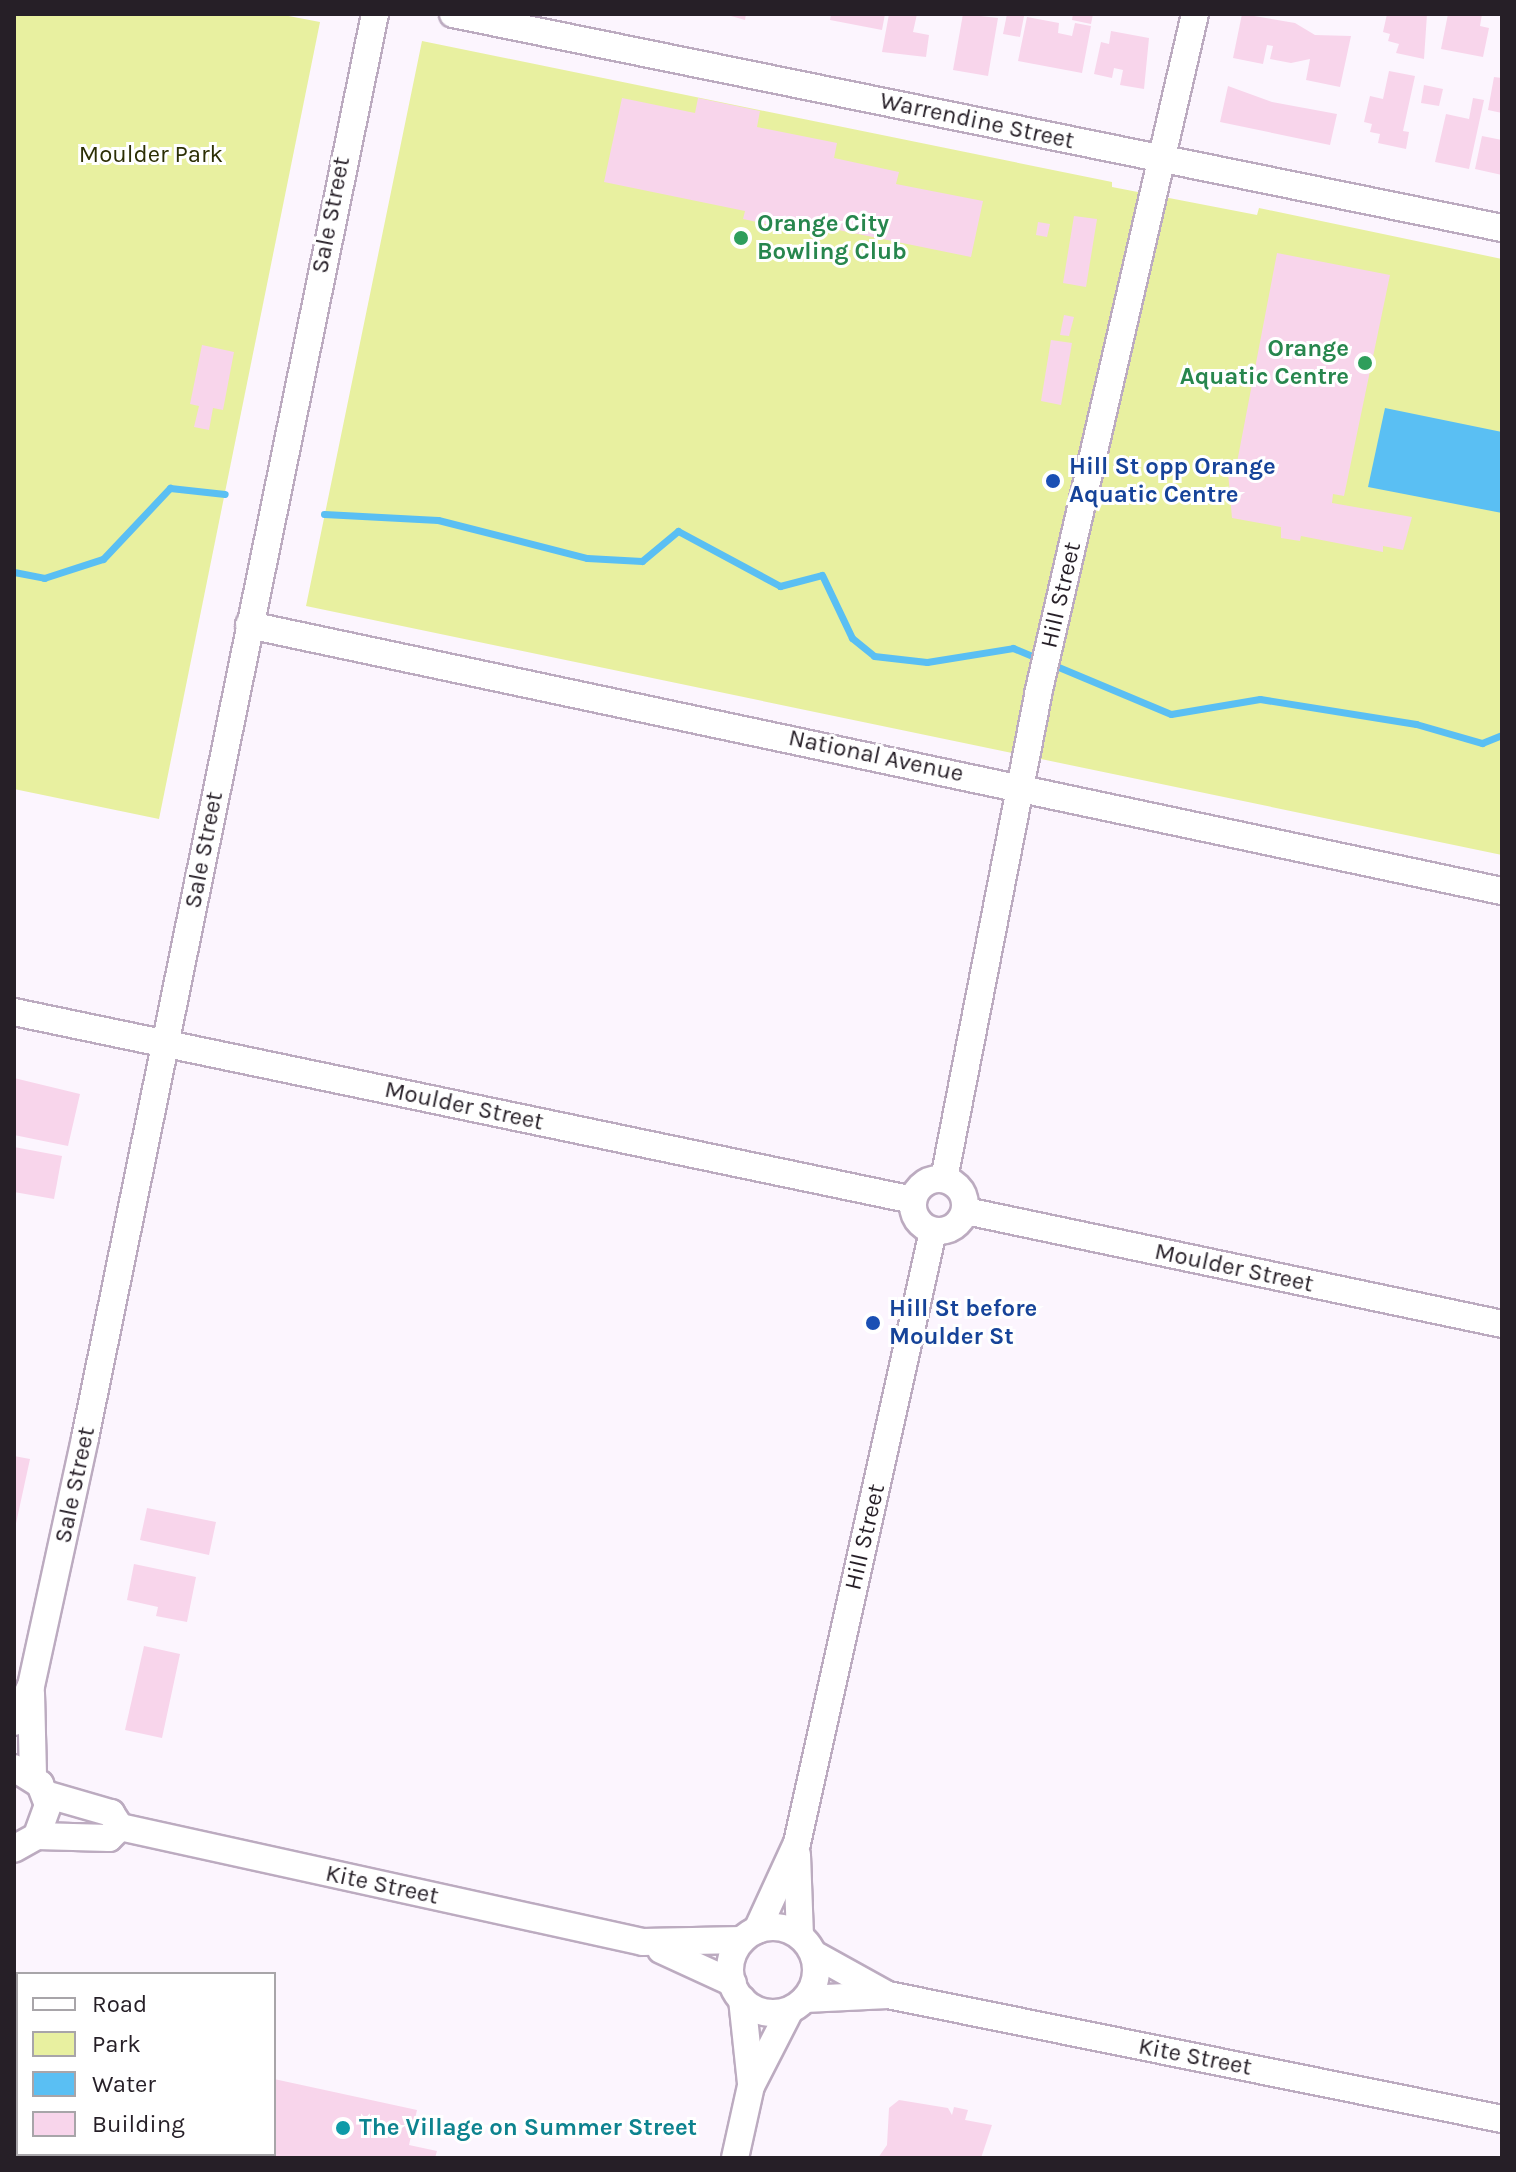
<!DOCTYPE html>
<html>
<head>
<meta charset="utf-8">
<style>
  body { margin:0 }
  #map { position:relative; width:1516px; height:2172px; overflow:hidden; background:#fcf5fe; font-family:Karla,sans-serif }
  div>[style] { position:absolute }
  .green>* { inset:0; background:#e8f0a0 }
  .water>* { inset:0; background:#5abff3 }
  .stream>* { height:7px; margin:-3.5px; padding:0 3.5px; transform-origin:3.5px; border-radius:3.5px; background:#5abff3 }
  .building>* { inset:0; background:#f8d5eb }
  .roads { filter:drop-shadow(2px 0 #bcabc0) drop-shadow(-2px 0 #bcabc0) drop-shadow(0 2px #bcabc0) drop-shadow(0 -2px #bcabc0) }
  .minor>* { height:26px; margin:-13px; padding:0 13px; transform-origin:13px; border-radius:13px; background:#fff }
  .minor>.ring { margin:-13px; padding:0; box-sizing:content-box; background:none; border:26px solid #fff; border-radius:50% }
  .dots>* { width:22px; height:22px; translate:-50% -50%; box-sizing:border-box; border:4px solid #fff; border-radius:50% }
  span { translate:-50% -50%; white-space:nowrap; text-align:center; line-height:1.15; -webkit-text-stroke:6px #fff; paint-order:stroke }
  .street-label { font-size:24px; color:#261f27 }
  .park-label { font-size:24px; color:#2c2f05 }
  .leisure-label { font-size:24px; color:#27864d; font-weight:700 }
  .left { translate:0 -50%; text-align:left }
  .right { translate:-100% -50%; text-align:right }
  .transit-label { font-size:24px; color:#164399; font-weight:700 }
  .culture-label { font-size:24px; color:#0d838f; font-weight:700 }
  .frame { position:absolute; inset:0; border:16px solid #261f27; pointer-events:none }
  .legend { position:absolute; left:16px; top:1972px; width:260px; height:184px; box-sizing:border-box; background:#fff; border:2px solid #a8a5a9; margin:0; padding:10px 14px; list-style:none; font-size:24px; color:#261f27 }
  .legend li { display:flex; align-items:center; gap:16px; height:40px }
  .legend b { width:40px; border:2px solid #a8a5a9 }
</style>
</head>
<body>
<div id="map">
  <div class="green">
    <div style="clip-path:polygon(14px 14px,278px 14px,320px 22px,159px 819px,14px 789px)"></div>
    <div style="clip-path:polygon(422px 41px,1112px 182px,1112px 187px,1257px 215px,1259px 208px,1502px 259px,1502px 855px,306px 606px)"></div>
  </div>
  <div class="water">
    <div style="clip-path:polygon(1385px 408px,1502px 432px,1502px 513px,1368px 487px)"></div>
  </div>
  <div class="stream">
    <div style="left:324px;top:514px;width:114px;rotate:3deg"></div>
    <div style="left:438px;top:520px;width:154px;rotate:14.3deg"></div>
    <div style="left:587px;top:558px;width:55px;rotate:3.1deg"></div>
    <div style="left:642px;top:561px;width:47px;rotate:-39.8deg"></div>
    <div style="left:678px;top:531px;width:116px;rotate:28.3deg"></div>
    <div style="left:780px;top:586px;width:43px;rotate:-14.7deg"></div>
    <div style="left:822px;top:575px;width:70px;rotate:64.5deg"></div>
    <div style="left:852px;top:638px;width:28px;rotate:39deg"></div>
    <div style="left:874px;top:656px;width:53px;rotate:6.5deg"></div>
    <div style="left:927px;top:662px;width:87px;rotate:-9.2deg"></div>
    <div style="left:1013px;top:648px;width:171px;rotate:22.7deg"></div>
    <div style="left:1171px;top:714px;width:90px;rotate:-9.6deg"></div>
    <div style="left:1260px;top:699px;width:158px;rotate:9.1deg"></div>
    <div style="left:1416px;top:724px;width:69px;rotate:16.1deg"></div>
    <div style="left:1482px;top:743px;width:22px;rotate:-22deg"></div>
    <div style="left:14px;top:572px;width:31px;rotate:11deg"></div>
    <div style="left:44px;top:578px;width:62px;rotate:-17.9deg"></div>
    <div style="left:103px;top:559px;width:98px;rotate:-46.7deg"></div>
    <div style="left:170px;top:488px;width:55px;rotate:6.2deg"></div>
  </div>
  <div class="building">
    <div style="clip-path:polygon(724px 14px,746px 14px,745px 20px)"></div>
    <div style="clip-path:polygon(831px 14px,885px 14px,882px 30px,830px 20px)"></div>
    <div style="clip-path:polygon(889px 14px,917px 14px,913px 32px,929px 35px,926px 57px,882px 52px)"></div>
    <div style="clip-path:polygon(963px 14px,998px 18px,988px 76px,953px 70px)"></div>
    <div style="clip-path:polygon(1007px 14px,1024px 16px,1020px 37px,1003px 34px)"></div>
    <div style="clip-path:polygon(1073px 14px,1093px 14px,1091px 24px,1072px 20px)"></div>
    <div style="clip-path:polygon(1242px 14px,1295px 23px,1315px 35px,1351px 36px,1340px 87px,1306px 80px,1310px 59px,1291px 63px,1270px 59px,1273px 46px,1267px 45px,1263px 64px,1233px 58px)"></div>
    <div style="clip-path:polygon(1387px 14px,1427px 14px,1424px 59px,1396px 53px,1399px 44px,1388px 41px,1390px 34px,1383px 32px)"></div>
    <div style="clip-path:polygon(1448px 14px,1482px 14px,1480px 26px,1489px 28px,1483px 57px,1441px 49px)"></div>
    <div style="clip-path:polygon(1027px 17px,1059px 23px,1058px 33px,1072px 36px,1075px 23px,1091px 26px,1082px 73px,1018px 61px)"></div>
    <div style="clip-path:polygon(1111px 31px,1149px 38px,1144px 89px,1120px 85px,1123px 70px,1114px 68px,1112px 78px,1094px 74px,1101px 42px,1109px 44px)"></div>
    <div style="clip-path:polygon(1389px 71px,1415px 76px,1403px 131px,1409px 132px,1406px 149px,1378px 143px,1380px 134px,1370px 132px,1372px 124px,1364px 122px,1370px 96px,1383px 99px)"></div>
    <div style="clip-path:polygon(1494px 77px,1502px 78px,1502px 113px,1488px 110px)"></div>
    <div style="clip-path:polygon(1424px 85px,1443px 89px,1439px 106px,1421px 103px)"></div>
    <div style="clip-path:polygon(1228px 86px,1272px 102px,1337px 114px,1330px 145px,1220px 122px)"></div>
    <div style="clip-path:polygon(622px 98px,695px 113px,698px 98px,760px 111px,757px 127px,837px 143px,834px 158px,899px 172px,896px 184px,983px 201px,971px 257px,809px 224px,807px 233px,743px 219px,745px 211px,604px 182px)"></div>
    <div style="clip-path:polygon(1473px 98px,1484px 100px,1469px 169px,1435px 162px,1446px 114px,1469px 119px)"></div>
    <div style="clip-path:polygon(1482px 136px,1502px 140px,1502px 175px,1475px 169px)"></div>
    <div style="clip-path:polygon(1074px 216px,1097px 219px,1086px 287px,1063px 283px)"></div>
    <div style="clip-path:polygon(1038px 222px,1050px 224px,1047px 237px,1036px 235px)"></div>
    <div style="clip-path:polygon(1277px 253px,1390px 275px,1344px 496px,1333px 494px,1332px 503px,1412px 517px,1403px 550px,1383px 546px,1383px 552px,1301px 536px,1300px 541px,1281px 538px,1281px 527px,1232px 518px,1228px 472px,1235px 473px)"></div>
    <div style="clip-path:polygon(1064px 315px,1074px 317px,1069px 336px,1060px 335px)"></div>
    <div style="clip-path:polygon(1051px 340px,1072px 343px,1061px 405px,1041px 401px)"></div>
    <div style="clip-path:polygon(202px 345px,234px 352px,223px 410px,213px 408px,209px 430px,194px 427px,199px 406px,190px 404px)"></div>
    <div style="clip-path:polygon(14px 1078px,80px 1094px,68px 1146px,14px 1135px)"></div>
    <div style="clip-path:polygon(14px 1147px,62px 1156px,54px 1199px,14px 1192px)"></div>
    <div style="clip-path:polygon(14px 1456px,30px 1459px,15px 1528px,14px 1528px)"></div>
    <div style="clip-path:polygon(147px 1508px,216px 1522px,209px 1555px,140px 1540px)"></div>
    <div style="clip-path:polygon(134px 1564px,196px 1577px,187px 1622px,156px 1616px,158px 1607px,127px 1600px)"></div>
    <div style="clip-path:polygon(144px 1646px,180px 1654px,162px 1738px,125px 1730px)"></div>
    <div style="clip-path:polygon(14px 2054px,18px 2055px,18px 2116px,14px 2115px)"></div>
    <div style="clip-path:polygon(274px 2079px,417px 2110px,409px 2145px,437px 2151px,435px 2158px,199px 2158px,274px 2154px)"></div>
    <div style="clip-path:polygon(899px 2100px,948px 2108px,952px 2115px,954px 2107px,968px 2110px,965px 2120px,992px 2125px,981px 2158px,878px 2158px,887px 2145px,889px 2108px)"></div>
    <div style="clip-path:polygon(14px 2145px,18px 2154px,126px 2154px,14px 2158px)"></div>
  </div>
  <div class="roads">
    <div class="minor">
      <div style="left:453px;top:14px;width:1071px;rotate:11.53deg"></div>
      <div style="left:249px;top:625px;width:1281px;rotate:11.99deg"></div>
      <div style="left:14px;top:1012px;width:918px;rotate:11.81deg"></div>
      <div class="ring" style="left:913px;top:1179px;width:26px;height:26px"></div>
      <div style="left:944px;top:1179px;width:494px;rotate:-79deg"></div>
      <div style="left:1038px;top:694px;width:698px;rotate:-77deg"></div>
      <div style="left:966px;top:1211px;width:548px;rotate:11.9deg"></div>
      <div style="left:31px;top:1693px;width:84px;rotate:88.6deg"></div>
      <div style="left:14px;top:1722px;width:40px;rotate:-65deg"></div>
      <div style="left:31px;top:1686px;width:254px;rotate:-77.7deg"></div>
      <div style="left:85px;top:1438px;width:1453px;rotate:-78.49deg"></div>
      <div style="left:14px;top:1768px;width:31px;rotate:32deg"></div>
      <div style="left:40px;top:1784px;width:22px;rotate:69deg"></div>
      <div style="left:48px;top:1805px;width:33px;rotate:110deg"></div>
      <div style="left:37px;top:1836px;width:26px;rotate:151deg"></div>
      <div style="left:45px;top:1794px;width:69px;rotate:16.1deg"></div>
      <div style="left:111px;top:1813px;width:17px;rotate:57deg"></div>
      <div style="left:120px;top:1827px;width:535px;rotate:12.4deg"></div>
      <div style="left:643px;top:1942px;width:99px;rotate:-1.2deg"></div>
      <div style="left:37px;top:1836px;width:72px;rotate:1.6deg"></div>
      <div style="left:109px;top:1838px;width:16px;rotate:-45deg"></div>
      <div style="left:797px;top:1855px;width:81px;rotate:87.9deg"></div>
      <div class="ring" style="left:730px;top:1927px;width:60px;height:60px"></div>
      <div style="left:757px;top:1930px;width:96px;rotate:-65.3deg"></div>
      <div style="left:797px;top:1843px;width:627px;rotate:-77.47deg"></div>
      <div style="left:661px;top:1950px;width:79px;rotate:24.6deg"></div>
      <div style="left:814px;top:1954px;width:80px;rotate:29.1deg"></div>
      <div style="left:742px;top:1999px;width:84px;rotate:83.9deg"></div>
      <div style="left:805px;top:1999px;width:83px;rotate:-2.8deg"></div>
      <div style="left:888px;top:1995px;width:626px;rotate:11.42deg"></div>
      <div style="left:735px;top:2158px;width:74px;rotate:-77.5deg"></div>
      <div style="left:751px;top:2086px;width:85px;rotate:-62.8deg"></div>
    </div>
  </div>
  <div class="dots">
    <div style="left:741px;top:238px;background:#2e9e5b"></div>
    <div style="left:1365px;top:363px;background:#2e9e5b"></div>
    <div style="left:1053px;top:481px;background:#1a4fb4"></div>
    <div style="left:873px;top:1323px;background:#1a4fb4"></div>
    <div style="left:343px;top:2128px;background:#0f9aa8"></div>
  </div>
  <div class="street-label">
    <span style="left:977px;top:121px;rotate:12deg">Warrendine Street</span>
    <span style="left:331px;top:215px;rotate:-79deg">Sale Street</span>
    <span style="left:1061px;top:595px;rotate:-77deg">Hill Street</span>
    <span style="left:876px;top:756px;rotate:12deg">National Avenue</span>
    <span style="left:204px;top:850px;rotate:-79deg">Sale Street</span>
    <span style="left:464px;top:1106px;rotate:12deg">Moulder Street</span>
    <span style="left:1234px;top:1268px;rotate:12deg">Moulder Street</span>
    <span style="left:75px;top:1485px;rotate:-78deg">Sale Street</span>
    <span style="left:865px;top:1537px;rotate:-77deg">Hill Street</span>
    <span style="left:382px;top:1885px;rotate:12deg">Kite Street</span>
    <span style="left:1195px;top:2057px;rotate:11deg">Kite Street</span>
  </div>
  <div class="park-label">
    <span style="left:151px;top:155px">Moulder Park</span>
  </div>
  <div class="leisure-label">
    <span class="left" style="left:757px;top:238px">Orange City<br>Bowling Club</span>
    <span class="right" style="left:1349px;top:363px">Orange<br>Aquatic Centre</span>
  </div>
  <div class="transit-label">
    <span class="left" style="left:1069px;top:481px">Hill St opp Orange<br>Aquatic Centre</span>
    <span class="left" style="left:889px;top:1323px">Hill St before<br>Moulder St</span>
  </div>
  <div class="culture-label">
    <span class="left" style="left:359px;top:2128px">The Village on Summer Street</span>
  </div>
  <div class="frame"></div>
  <ul class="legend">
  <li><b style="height:10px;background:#fff"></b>Road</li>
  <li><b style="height:22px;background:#e8f0a0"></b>Park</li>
  <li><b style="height:22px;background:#5abff3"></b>Water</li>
  <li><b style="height:22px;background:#f8d5eb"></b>Building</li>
  </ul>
</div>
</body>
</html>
